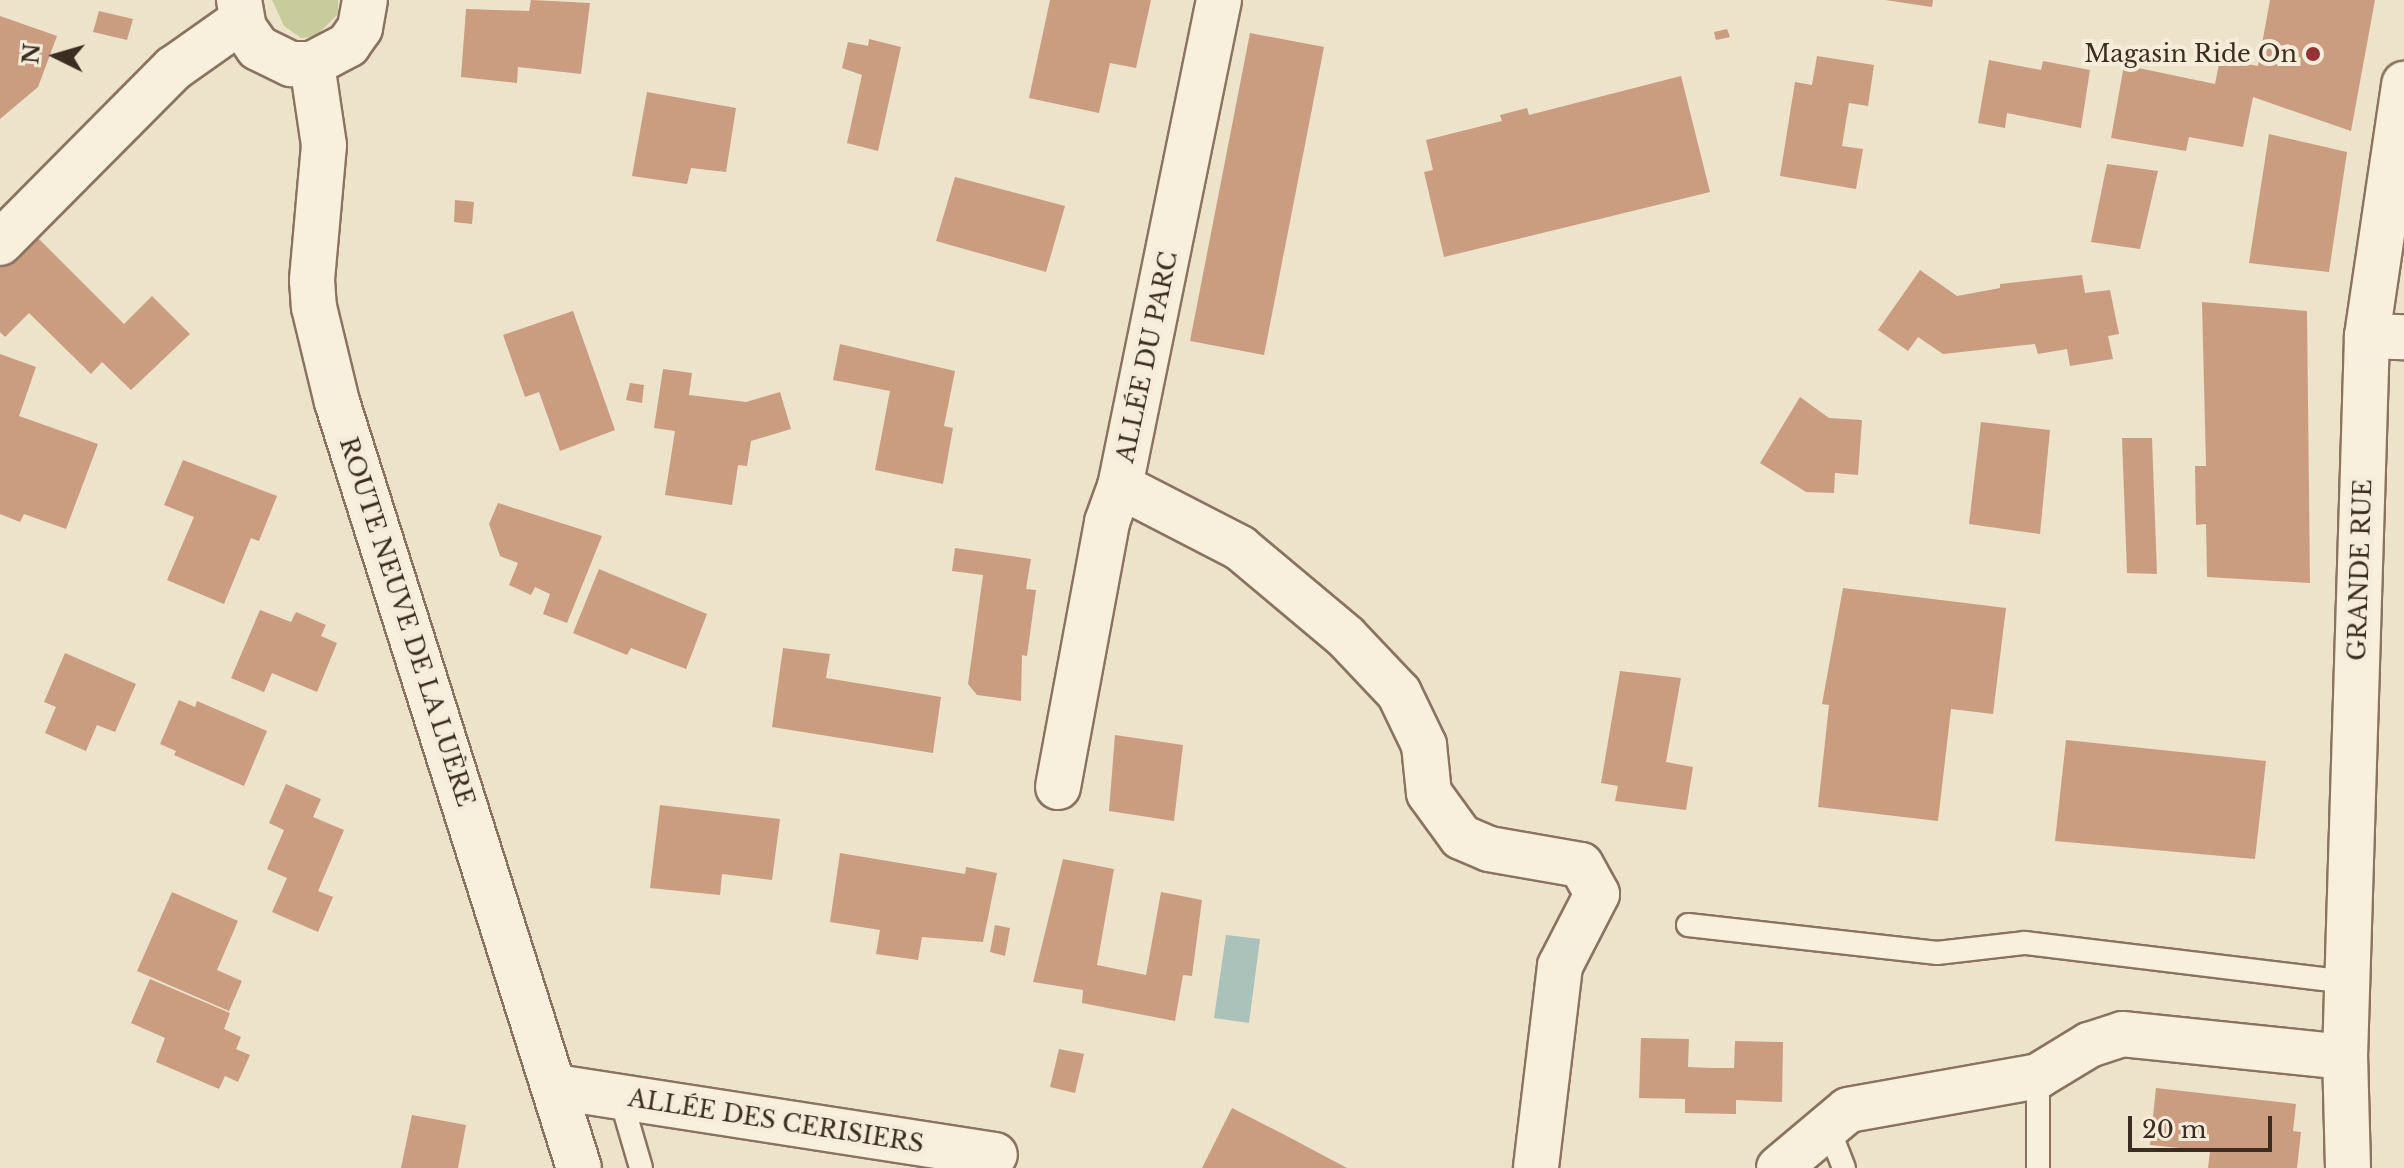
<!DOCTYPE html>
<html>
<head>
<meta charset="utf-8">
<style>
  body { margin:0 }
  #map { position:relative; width:2404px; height:1168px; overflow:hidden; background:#ede2ca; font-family:"Libre Baskerville",serif }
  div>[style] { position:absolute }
  .green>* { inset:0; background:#c8cc9d }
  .water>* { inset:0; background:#aac2ba }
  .building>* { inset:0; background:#ca9d81 }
  .roads { filter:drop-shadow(2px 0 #8a745f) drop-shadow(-2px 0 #8a745f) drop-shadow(0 2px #8a745f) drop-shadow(0 -2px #8a745f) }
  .lane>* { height:22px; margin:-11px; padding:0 11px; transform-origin:11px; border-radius:11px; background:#f8efdd }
  .street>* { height:44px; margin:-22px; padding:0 22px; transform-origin:22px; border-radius:22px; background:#f8efdd }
  .secondary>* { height:44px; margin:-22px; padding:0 22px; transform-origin:22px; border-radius:22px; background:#f8efdd }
  .dots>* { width:22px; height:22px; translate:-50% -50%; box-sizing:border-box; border:4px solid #f5ecd9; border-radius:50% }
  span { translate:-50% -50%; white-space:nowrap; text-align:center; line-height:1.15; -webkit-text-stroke:8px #f5ecd9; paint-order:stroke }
  .poi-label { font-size:24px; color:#3b2d21 }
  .right { translate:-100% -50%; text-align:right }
  .street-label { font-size:24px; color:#3b2d21 }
  .north { position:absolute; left:16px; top:16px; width:80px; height:80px; -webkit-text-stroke:6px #f5ecd9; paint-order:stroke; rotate:275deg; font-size:22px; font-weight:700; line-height:32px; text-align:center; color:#3b2d21 }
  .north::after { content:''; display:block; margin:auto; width:28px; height:36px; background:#3b2d21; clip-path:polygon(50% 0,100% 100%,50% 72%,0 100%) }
  .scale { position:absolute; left:2128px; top:1116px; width:144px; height:36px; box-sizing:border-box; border:4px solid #3b2d21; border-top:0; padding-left:10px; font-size:24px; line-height:28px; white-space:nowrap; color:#3b2d21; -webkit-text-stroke:6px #f5ecd9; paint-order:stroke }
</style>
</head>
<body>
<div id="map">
  <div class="green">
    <div style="clip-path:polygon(272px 0,338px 0,338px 14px,315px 37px,301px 38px,284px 26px)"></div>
  </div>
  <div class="water">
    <div style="clip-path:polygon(1226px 935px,1260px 939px,1249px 1023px,1214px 1018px)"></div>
  </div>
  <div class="building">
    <div style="clip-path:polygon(531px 0,590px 3px,581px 74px,518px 67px,517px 83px,461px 77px,466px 9px,529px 11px)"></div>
    <div style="clip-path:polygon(1050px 0,1151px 0,1136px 68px,1110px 63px,1099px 113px,1029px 98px)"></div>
    <div style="clip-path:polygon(1885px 0,1933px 0,1932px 7px)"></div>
    <div style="clip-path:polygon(2270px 0,2375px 0,2351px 131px,2253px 97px,2243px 147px,2189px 137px,2186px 151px,2111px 138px,2124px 65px,2215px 84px,2220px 59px,2258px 66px)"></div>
    <div style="clip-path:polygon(99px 11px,133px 19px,127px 40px,93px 32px)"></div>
    <div style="clip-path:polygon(0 16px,57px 36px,38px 87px,0 119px)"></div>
    <div style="clip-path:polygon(1727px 29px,1730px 37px,1716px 40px,1714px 32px)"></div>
    <div style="clip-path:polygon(1250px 33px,1324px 47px,1264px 355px,1190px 341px)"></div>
    <div style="clip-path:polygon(869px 39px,901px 47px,878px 151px,847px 143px,862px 75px,842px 68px,848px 42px,868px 46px)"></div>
    <div style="clip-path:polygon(1817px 56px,1874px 65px,1868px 106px,1849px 103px,1842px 146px,1863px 149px,1856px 189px,1780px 176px,1795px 82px,1812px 85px)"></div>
    <div style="clip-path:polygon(1989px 60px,2041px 70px,2043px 61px,2090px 70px,2081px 128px,2007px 113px,2005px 128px,1978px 123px)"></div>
    <div style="clip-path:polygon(1681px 76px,1710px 192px,1444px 257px,1424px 172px,1433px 170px,1426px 140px,1502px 121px,1500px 115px,1527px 108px,1529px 115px)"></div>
    <div style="clip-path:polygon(647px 92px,736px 108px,726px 172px,691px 168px,687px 184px,632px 176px)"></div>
    <div style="clip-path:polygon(2269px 134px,2347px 152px,2329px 272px,2249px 263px)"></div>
    <div style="clip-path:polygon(2107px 164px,2158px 171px,2140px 249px,2091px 242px)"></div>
    <div style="clip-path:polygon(955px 177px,1065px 206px,1046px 272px,936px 241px)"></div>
    <div style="clip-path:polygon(455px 200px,474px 202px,472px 224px,454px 222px)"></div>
    <div style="clip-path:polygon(34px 234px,124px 324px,152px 296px,190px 334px,131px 390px,102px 362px,91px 374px,29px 313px,5px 337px,0 332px,0 268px)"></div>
    <div style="clip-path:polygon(1920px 270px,1957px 296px,2000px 288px,2000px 284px,2082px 275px,2085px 293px,2110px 290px,2119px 334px,2108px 336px,2113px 359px,2070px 366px,2067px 349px,2038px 354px,2035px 344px,1943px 354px,1918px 337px,1908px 351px,1878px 330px)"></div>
    <div style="clip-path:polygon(2202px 302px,2307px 311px,2310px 583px,2207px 577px,2206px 524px,2196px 525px,2195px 466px,2206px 466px)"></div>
    <div style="clip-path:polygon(573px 311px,615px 430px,560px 451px,539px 392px,525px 397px,503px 335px)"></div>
    <div style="clip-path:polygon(840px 344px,955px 371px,944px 426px,953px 428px,943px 484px,875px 470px,890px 391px,833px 380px)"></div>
    <div style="clip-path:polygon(0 354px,36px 367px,19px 416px,98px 444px,66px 529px,24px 514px,20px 522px,0 514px)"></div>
    <div style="clip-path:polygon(663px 369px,692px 373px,689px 395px,746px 402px,780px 392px,791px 429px,751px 441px,747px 466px,738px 465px,732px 505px,665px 495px,675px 431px,654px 428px)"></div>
    <div style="clip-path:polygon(630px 383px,644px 385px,642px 403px,626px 400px)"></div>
    <div style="clip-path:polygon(1800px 397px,1829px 418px,1862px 420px,1858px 475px,1835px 473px,1834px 493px,1806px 492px,1760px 463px)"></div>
    <div style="clip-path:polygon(1981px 422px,2050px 430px,2040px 534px,1969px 524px)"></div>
    <div style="clip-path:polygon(2122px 438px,2152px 438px,2157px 574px,2127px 573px)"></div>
    <div style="clip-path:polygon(183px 460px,277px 496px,259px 541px,251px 538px,224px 604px,167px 580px,194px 517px,164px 505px)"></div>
    <div style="clip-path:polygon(498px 503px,602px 536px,567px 623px,543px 614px,550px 594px,535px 587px,531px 595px,509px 585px,518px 563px,500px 556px,489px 524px)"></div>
    <div style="clip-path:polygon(955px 548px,1031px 559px,1026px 589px,1036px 590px,1027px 656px,1022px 655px,1021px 701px,977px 695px,968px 684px,983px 575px,952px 571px)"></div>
    <div style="clip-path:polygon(599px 569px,707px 614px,686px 669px,631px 648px,627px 655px,573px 633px)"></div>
    <div style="clip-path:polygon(1843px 588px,2006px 608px,1993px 714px,1951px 709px,1938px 821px,1818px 807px,1829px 705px,1822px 704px)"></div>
    <div style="clip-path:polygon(260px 610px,291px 622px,296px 612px,326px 625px,321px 636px,337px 643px,317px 692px,272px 673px,264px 692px,231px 678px)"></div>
    <div style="clip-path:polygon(783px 648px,830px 654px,826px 678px,941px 697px,933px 753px,772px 727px)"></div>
    <div style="clip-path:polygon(65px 653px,136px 684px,115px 732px,97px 725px,86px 751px,45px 733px,56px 707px,44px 702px)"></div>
    <div style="clip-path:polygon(1620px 671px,1681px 678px,1666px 762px,1693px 767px,1686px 810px,1615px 801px,1618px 786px,1601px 783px)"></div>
    <div style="clip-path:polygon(179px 700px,195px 707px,197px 701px,267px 731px,244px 786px,174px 755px,176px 751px,160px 744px)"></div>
    <div style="clip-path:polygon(1115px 735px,1183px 745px,1174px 821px,1109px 811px)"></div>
    <div style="clip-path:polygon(2066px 740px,2266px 761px,2255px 859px,2055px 841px)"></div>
    <div style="clip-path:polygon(286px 784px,321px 799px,313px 817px,344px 830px,318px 891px,333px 897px,318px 932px,272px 912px,287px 878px,267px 869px,284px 830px,269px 823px)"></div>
    <div style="clip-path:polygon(660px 805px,780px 819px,772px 880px,722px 874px,720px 895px,650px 888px)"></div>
    <div style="clip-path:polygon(840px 853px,965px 874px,966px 867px,997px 873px,983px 942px,922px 937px,918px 960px,876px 954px,880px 930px,830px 922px)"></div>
    <div style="clip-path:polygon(1063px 859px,1114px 869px,1097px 965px,1146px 975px,1161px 892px,1202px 900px,1192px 976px,1183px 975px,1175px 1021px,1082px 1003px,1083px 990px,1033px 982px)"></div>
    <div style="clip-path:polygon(172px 892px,238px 921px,217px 970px,242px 981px,229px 1011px,137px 971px)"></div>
    <div style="clip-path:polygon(995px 925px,1010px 928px,1005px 956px,990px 952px)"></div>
    <div style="clip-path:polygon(150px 979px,230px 1013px,224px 1029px,241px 1037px,236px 1049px,250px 1055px,238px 1082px,225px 1076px,219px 1089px,156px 1062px,165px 1038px,131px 1023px)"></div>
    <div style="clip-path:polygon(1641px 1038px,1689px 1039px,1688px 1067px,1712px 1068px,1734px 1068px,1735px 1041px,1783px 1042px,1782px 1102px,1736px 1100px,1736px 1114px,1685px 1113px,1685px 1099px,1639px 1098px)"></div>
    <div style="clip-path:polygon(1059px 1049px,1084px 1054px,1075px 1093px,1050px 1087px)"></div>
    <div style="clip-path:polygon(2156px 1088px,2296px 1104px,2293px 1131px,2301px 1132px,2297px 1168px,2208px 1168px,2210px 1151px,2150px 1145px)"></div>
    <div style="clip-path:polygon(1232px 1108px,1283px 1134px,1347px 1168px,1202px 1168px)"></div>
    <div style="clip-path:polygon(412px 1115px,466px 1125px,458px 1168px,401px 1168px)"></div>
  </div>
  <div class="roads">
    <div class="lane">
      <div style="left:1688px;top:925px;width:251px;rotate:6.4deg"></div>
      <div style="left:1937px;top:953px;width:89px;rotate:-6.5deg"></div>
      <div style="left:2025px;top:943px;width:324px;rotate:6.9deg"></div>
      <div style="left:2038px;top:1076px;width:92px;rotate:90deg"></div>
      <div style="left:620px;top:1096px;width:75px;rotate:73.7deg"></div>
      <div style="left:1828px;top:1127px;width:44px;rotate:68.7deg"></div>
    </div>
    <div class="street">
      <div style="left:1219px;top:0;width:496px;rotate:101.5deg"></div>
      <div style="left:1120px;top:486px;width:135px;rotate:27.3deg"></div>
      <div style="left:1240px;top:548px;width:138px;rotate:40deg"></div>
      <div style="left:1346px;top:637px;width:77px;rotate:46.6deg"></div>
      <div style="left:1399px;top:693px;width:58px;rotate:64.3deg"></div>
      <div style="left:1424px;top:745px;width:48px;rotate:84.1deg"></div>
      <div style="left:1429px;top:793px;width:54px;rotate:54deg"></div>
      <div style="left:1461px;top:837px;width:30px;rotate:23deg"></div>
      <div style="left:1489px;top:849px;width:93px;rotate:9.9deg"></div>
      <div style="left:1581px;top:865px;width:33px;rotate:61deg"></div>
      <div style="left:1597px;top:894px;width:81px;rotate:117.2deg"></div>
      <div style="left:1560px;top:966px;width:203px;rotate:96.8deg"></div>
      <div style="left:1058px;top:787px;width:269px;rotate:-79.5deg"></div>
      <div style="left:1107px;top:522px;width:38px;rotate:-70deg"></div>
      <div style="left:556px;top:1087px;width:444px;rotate:8.8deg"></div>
      <div style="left:1779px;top:1168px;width:90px;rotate:-40deg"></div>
      <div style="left:1848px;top:1110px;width:193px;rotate:-10.1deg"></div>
      <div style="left:2038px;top:1076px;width:60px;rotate:-31.3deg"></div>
      <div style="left:2089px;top:1045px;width:35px;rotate:-18deg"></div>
      <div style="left:2122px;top:1034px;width:224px;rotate:5.9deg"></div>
    </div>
    <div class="secondary">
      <div style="left:239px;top:0;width:28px;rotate:80deg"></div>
      <div style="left:244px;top:28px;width:24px;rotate:55deg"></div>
      <div style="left:258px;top:48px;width:37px;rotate:26deg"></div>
      <div style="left:291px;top:64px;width:21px"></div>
      <div style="left:312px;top:64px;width:41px;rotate:-27.8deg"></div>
      <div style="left:348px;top:45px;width:21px;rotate:-55deg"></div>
      <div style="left:360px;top:28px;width:28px;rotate:-80deg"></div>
      <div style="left:312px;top:64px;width:82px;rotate:81.6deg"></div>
      <div style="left:324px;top:145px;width:136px;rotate:95.1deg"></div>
      <div style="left:312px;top:280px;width:27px;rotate:86deg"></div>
      <div style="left:314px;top:307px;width:98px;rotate:76.4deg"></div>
      <div style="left:337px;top:402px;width:803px;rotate:72.47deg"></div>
      <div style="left:0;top:243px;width:247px;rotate:-45.2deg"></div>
      <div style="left:174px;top:68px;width:83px;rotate:-35.2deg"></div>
      <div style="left:2367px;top:336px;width:37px;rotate:2deg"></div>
      <div style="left:2348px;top:1168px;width:111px;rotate:-91.5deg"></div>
      <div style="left:2345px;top:1057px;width:721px;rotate:-88.25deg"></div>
      <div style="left:2367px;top:336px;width:255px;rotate:-81.6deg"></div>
    </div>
  </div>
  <div class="dots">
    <div style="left:2313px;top:54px;background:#963135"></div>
  </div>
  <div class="poi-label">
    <span class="right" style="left:2297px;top:54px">Magasin Ride On</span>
  </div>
  <div class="street-label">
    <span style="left:1147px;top:357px;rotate:-78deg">ALLÉE DU PARC</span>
    <span style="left:2360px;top:570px;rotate:-88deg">GRANDE RUE</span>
    <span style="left:407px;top:622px;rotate:72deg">ROUTE NEUVE DE LA LUÈRE</span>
    <span style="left:776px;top:1121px;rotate:9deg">ALLÉE DES CERISIERS</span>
  </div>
  <div class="north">N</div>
  <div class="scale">20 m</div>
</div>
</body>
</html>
